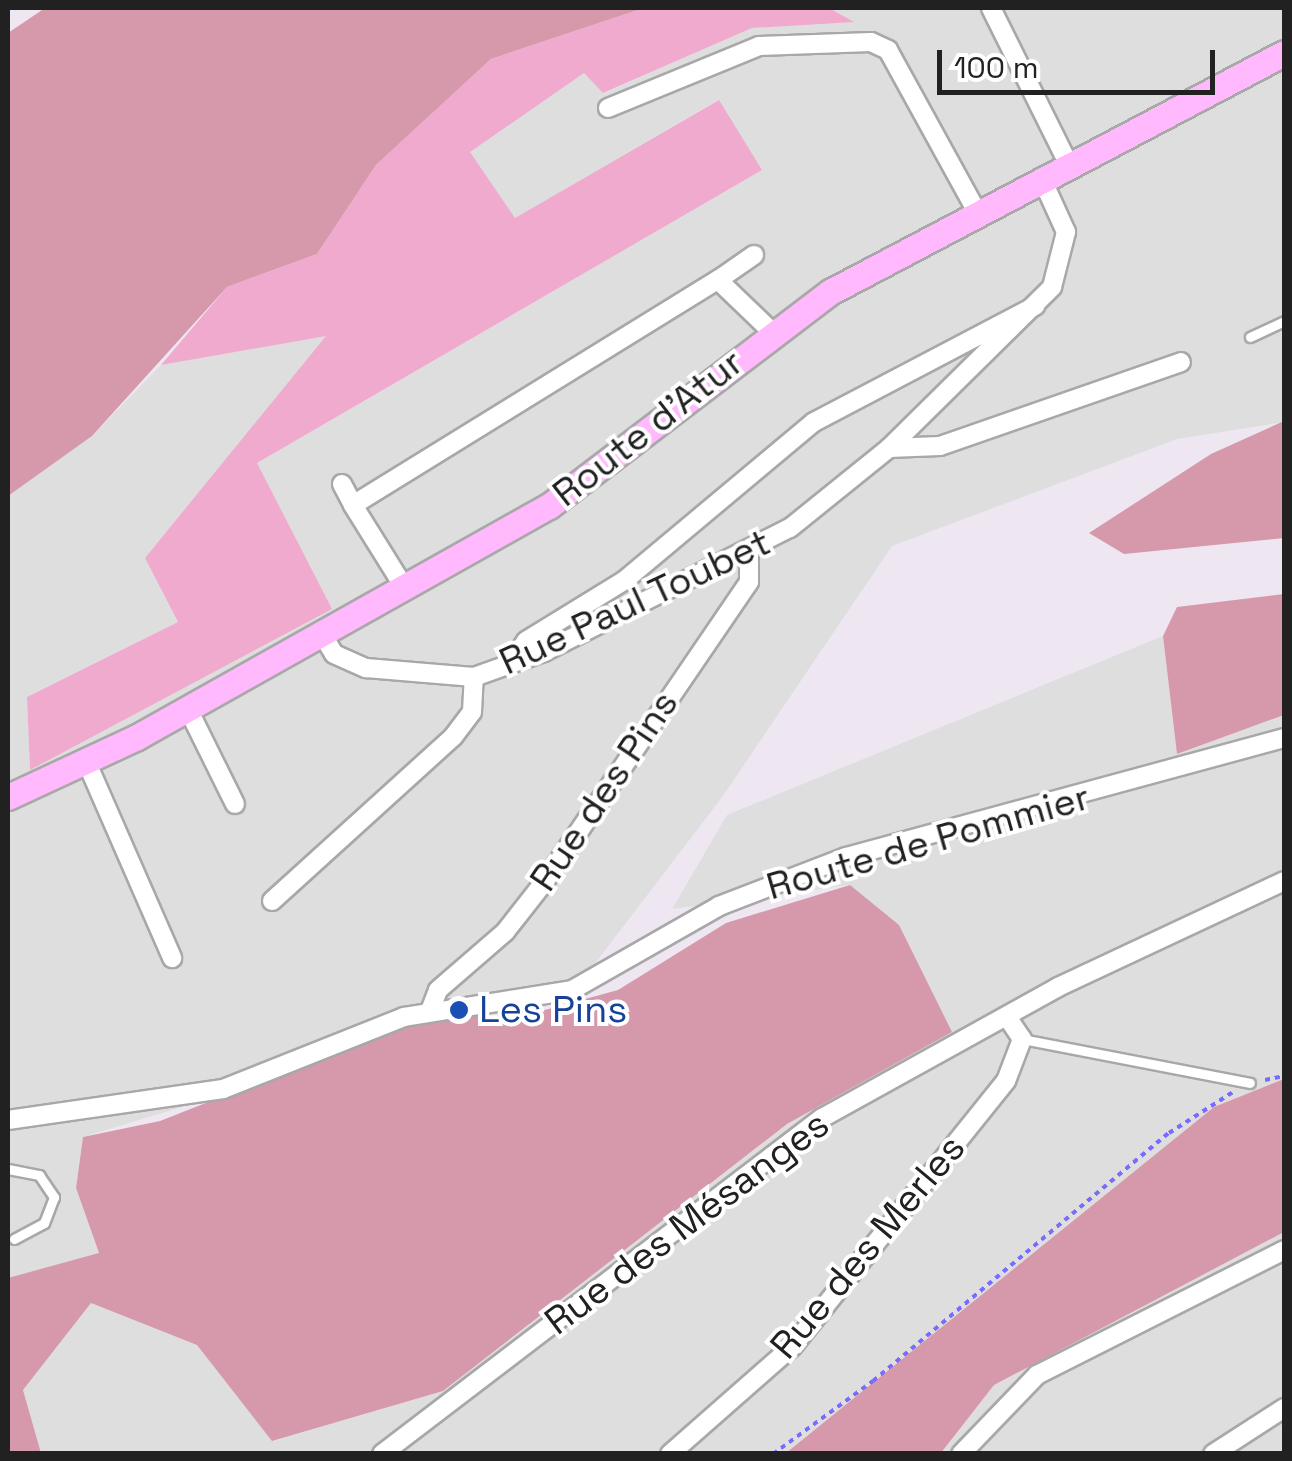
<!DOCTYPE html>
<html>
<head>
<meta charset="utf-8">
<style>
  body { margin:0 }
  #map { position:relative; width:1292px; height:1461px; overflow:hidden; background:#eee7f2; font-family:"Space Grotesk",sans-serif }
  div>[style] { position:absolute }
  .residential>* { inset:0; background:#dededf }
  .grass>* { inset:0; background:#efaacd }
  .forest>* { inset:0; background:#d599ab }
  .path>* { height:4px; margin-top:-2px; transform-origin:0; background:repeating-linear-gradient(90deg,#796bff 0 5px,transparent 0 10px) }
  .roads { filter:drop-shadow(2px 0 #a8a8a8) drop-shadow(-2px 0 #a8a8a8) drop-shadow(0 2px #a8a8a8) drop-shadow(0 -2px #a8a8a8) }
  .lane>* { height:9px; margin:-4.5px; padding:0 4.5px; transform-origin:4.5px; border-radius:4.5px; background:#fff }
  .street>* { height:18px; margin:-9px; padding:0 9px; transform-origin:9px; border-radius:9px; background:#fff }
  .secondary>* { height:25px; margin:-12.5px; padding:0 12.5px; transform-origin:12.5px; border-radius:12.5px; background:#ffb9fc }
  .dots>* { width:28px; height:28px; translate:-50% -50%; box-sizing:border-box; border:5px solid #fff; border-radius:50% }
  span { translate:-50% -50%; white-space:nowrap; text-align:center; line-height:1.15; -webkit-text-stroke:8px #fff; paint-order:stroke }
  .street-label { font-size:38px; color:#212121 }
  .transit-label { font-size:38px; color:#164399 }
  .left { translate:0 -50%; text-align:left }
  .frame { position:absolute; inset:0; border:10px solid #212121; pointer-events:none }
  .scale { position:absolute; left:937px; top:50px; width:278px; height:45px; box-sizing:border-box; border:5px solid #212121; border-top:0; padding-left:12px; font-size:30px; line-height:35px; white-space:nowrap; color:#212121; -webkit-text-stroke:8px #fff; paint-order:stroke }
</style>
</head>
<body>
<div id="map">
  <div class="residential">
    <div style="clip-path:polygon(829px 8px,1284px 8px,1284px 422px,1177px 439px,892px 546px,723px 796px,577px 987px,83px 1137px,76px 1188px,99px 1254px,8px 1278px,8px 496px,92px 436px,161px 365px,327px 335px,145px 558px,178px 622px,27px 697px,30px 769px,331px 609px,257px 463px,762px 170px,718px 100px,515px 218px,469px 152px,584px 73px,604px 93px,752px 28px,852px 21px)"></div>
    <div style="clip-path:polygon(1163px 636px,1177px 754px,1284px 715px,1284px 1079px,1214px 1107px,786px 1453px,41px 1453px,23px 1390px,91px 1303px,197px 1345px,273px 1441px,443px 1391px,787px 1124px,952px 1032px,850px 885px,672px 909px,727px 815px)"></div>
    <div style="clip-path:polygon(1284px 1232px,1284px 1453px,941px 1454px,994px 1385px)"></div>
  </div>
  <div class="grass">
    <div style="clip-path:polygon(644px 8px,829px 8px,854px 22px,752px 28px,603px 93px,584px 73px,470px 152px,515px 218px,719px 100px,762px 170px,257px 463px,332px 609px,30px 770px,27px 697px,178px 622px,145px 558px,326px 336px,161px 365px,227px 287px,317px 254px,376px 165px,491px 59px)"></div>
  </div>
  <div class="forest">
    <div style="clip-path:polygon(45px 8px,644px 8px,491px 59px,376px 165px,317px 254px,227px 287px,92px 436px,8px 496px,8px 33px)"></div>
    <div style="clip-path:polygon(1284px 421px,1284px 538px,1124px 554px,1089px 533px,1211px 454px)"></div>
    <div style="clip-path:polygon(1284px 594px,1284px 715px,1177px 754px,1163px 636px,1177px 607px)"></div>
    <div style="clip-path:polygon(850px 885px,899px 925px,952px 1032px,787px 1124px,443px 1391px,272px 1441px,197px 1345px,91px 1303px,23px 1390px,41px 1453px,8px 1454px,8px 1278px,99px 1253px,76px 1188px,83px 1137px,160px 1121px,416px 1020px,534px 1013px,618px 990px,726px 923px)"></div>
    <div style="clip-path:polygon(1284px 1079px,1284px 1232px,994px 1385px,941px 1453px,786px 1453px,1214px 1107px)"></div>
  </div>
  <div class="path">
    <div style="left:1265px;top:1080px;width:19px;rotate:-12deg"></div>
    <div style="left:773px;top:1454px;width:124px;rotate:-36.1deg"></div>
    <div style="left:873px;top:1381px;width:386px;rotate:-40deg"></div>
    <div style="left:1169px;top:1133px;width:76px;rotate:-32.6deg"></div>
  </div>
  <div class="roads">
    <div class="lane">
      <div style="left:1250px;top:337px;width:38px;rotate:-25deg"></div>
      <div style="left:1022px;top:1039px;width:232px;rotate:10.9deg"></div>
      <div style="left:8px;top:1169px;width:32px;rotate:11deg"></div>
      <div style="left:39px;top:1175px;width:27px;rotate:56deg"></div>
      <div style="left:54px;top:1197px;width:28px;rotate:111deg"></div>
      <div style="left:44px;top:1223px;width:34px;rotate:152deg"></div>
    </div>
    <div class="street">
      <div style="left:991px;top:8px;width:175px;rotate:63.6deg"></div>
      <div style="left:608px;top:108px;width:163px;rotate:-22.3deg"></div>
      <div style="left:759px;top:46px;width:112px;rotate:-2deg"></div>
      <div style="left:871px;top:42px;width:19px;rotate:25deg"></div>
      <div style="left:888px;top:50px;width:185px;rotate:61.2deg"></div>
      <div style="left:718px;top:280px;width:44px;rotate:-34.8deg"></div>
      <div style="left:889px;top:448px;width:51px;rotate:-2.2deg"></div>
      <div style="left:940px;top:446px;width:255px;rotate:-19.2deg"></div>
      <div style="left:342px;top:484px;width:24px;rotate:62deg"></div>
      <div style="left:404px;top:587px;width:97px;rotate:-121.9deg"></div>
      <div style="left:353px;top:505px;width:429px;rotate:-31.7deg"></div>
      <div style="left:718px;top:280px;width:74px;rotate:43.9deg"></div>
      <div style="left:322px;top:634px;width:23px;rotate:59deg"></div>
      <div style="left:334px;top:654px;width:35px;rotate:24deg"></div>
      <div style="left:366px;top:668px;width:108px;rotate:4.8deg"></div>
      <div style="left:474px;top:677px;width:74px;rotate:-19.7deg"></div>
      <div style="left:544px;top:652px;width:275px;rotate:-26.8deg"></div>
      <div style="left:790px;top:528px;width:127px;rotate:-38.9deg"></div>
      <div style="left:889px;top:448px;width:229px;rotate:-44.6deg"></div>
      <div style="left:1052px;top:287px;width:57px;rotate:-75.7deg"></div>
      <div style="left:1066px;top:232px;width:58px;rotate:-114.4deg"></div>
      <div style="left:508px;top:666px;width:31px;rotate:-54deg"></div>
      <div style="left:526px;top:641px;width:116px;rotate:-31.6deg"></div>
      <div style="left:625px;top:580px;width:246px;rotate:-39.9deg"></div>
      <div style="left:814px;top:422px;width:250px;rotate:-27.7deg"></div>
      <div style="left:188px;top:709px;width:106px;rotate:63.7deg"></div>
      <div style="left:87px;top:763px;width:213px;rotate:66.4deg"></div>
      <div style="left:272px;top:901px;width:244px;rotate:-42.2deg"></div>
      <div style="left:453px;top:737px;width:31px;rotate:-53deg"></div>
      <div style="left:472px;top:712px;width:35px;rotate:-87deg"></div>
      <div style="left:430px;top:1011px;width:22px;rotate:-69deg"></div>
      <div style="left:438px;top:990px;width:89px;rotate:-40.9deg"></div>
      <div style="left:505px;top:932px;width:65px;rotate:-51.9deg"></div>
      <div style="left:545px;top:881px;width:362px;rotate:-55.7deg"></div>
      <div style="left:749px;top:582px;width:30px;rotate:-90deg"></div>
      <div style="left:8px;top:1120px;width:217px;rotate:-8.2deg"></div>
      <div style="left:223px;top:1089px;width:195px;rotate:-21.7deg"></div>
      <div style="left:404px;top:1017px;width:170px;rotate:-9.1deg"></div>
      <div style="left:572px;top:990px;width:169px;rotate:-29.7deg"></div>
      <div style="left:719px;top:906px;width:136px;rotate:-21.1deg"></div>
      <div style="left:846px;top:857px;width:454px;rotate:-15.2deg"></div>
      <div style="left:382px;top:1454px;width:554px;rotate:-37.37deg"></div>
      <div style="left:822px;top:1118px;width:270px;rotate:-29deg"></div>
      <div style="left:1058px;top:987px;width:250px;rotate:-25.1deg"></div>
      <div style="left:670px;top:1454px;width:162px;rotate:-41.3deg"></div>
      <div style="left:792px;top:1347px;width:341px;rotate:-51.2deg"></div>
      <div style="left:1006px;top:1081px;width:45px;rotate:-69.1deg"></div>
      <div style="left:1022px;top:1039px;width:25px;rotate:-124deg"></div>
      <div style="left:961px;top:1454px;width:110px;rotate:-46.1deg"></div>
      <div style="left:1037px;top:1375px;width:277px;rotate:-26.8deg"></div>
      <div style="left:1213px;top:1454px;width:85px;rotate:-32.9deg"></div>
    </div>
    <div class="secondary">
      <div style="left:8px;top:797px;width:142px;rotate:-24.9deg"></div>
      <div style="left:137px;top:737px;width:472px;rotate:-29.3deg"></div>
      <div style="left:549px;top:506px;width:353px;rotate:-37.3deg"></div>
      <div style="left:830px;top:292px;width:513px;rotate:-27.76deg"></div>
    </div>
  </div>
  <div class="dots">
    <div style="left:459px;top:1010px;background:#1a4fb4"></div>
  </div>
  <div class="street-label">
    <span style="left:648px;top:428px;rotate:-38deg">Route d'Atur</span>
    <span style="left:635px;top:602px;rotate:-25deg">Rue Paul Toubet</span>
    <span style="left:604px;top:791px;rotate:-56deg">Rue des Pins</span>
    <span style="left:928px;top:842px;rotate:-16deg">Route de Pommier</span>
    <span style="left:687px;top:1223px;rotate:-37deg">Rue des Mésanges</span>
    <span style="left:868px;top:1247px;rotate:-50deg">Rue des Merles</span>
  </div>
  <div class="transit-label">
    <span class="left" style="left:479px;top:1010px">Les Pins</span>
  </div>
  <div class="frame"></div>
  <div class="scale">100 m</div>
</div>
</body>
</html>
